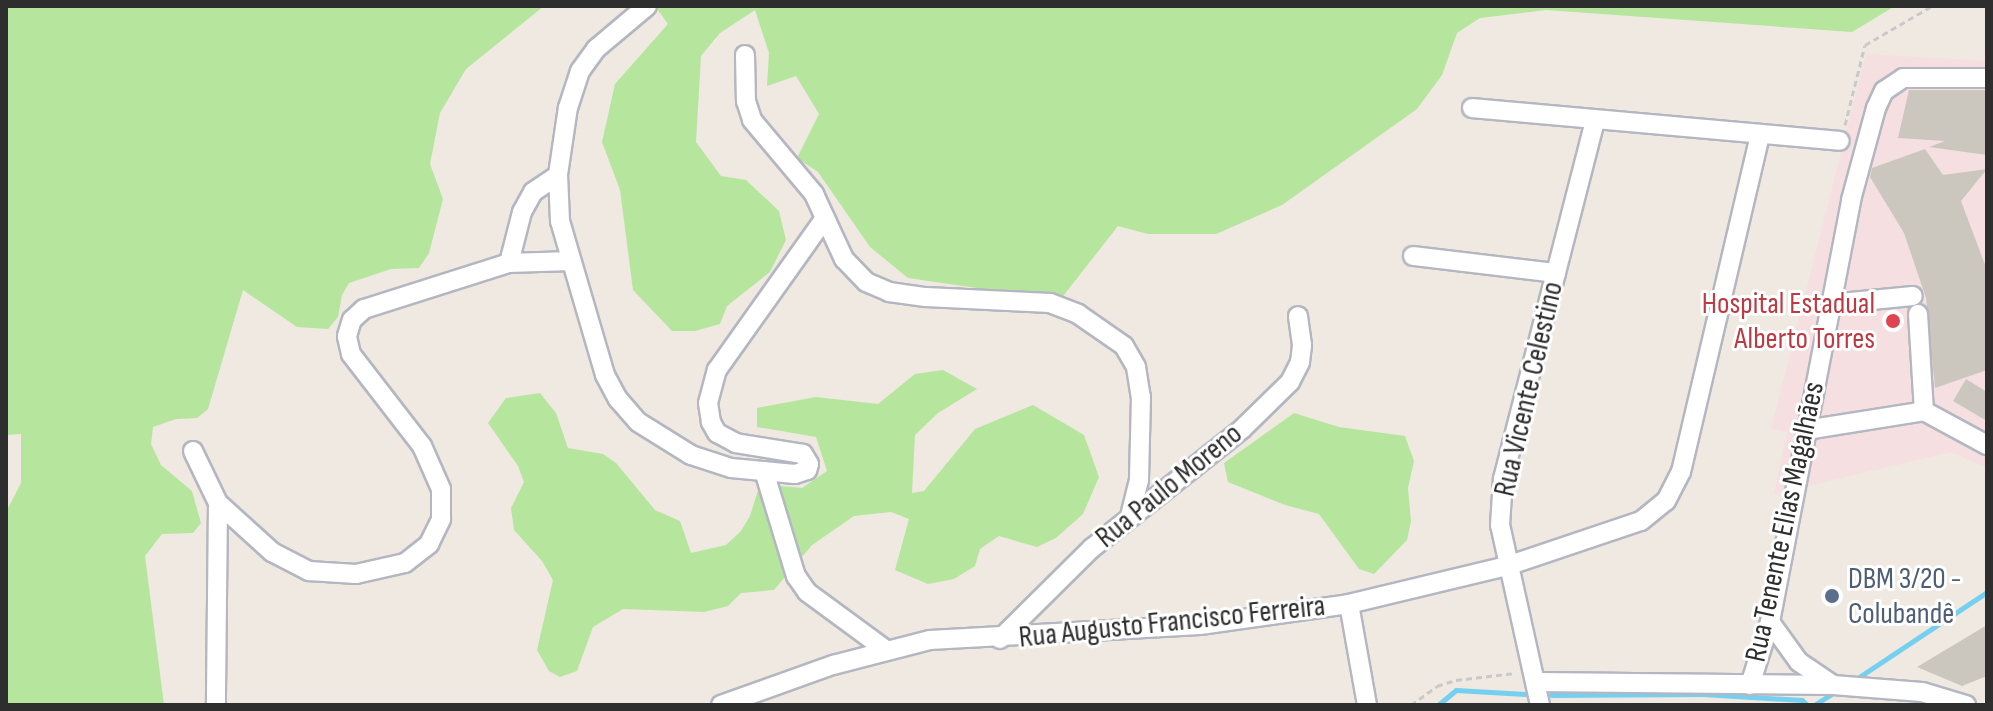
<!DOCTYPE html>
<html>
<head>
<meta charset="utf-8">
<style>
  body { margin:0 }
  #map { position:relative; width:1993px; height:711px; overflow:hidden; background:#efe9e1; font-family:"Sofia Sans Condensed",sans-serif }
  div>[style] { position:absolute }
  .medical>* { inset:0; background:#f5dfe0 }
  .green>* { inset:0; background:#b6e59e }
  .stream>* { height:5px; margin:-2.5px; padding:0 2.5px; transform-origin:2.5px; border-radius:2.5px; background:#75cff0 }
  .building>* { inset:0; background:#cbc7bf }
  .path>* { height:3px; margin-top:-1.5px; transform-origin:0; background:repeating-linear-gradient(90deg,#c9c9c9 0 6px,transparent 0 10px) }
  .roads { filter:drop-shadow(2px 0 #b4b7c1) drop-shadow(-2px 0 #b4b7c1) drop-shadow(0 2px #b4b7c1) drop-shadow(0 -2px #b4b7c1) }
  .minor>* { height:18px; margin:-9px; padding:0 9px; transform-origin:9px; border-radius:9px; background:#fff }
  .dots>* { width:22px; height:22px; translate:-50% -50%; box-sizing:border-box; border:4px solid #fff; border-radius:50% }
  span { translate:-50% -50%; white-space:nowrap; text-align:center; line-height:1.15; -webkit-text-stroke:6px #fff; paint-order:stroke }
  .health-label { font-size:30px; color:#be3a42 }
  .right { translate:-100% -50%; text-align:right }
  .street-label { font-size:30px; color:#2e2e2e }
  .service-label { font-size:30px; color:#4e5e75 }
  .left { translate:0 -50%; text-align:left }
  .frame { position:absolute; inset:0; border:8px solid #2e2e2e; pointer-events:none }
</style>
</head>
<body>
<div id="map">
  <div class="medical">
    <div style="clip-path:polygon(1866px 54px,1987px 61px,1987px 468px,1951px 452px,1774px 494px,1787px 432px,1771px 429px)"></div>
  </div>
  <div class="green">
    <div style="clip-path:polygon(6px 6px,544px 6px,466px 69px,440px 113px,430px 164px,443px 199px,429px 253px,419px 268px,391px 269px,349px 283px,342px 295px,338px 317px,328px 329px,297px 327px,243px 290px,208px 409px,197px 418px,176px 419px,153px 427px,151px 444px,161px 465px,192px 491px,201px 523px,193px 533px,162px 534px,145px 556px,164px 705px,6px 705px,6px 512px,21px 483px,21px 434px,6px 435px)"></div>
    <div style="clip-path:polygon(655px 6px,1895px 6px,1852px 32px,1546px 10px,1480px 18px,1457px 33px,1442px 75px,1417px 109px,1282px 205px,1216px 234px,1148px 234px,1118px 226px,1060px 300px,908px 278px,870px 247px,818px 172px,797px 158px,819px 114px,796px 76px,767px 86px,769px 53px,755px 10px,720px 33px,701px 56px,696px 142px,721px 176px,746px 180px,779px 211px,786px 240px,770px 272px,727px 306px,720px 324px,695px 331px,672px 331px,633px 290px,620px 190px,602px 142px,615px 84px,668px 24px)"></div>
    <div style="clip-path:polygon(943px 370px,977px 389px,938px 413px,915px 435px,912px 493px,924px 491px,975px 429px,1033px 405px,1084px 435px,1099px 477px,1083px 514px,1056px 538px,1037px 547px,999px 536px,980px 549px,975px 566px,954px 579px,928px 584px,895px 570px,909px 519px,891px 512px,854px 516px,812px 545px,774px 590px,741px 593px,728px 606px,704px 612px,623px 609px,593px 627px,577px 671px,560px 677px,549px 671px,537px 650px,553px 580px,542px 561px,514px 530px,511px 508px,524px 482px,518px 466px,488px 423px,506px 398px,540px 393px,556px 413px,568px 448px,603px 454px,616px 463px,655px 510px,680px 521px,691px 553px,726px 545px,741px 531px,750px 516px,760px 484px,802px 488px,827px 471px,816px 437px,757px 427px,757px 408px,816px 397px,878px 404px,915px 374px)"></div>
    <div style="clip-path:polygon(1294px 413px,1339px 427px,1405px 436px,1414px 461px,1408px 488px,1411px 521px,1407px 540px,1374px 574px,1359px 569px,1319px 514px,1285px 505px,1228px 482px,1224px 463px)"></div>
  </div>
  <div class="stream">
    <div style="left:1856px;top:679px;width:157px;rotate:-33.6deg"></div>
    <div style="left:1551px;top:695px;width:152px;rotate:-0.4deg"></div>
    <div style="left:1703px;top:694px;width:99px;rotate:3.5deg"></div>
    <div style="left:1802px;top:700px;width:7px;rotate:45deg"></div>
    <div style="left:1438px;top:705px;width:23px;rotate:-40deg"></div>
    <div style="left:1456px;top:690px;width:69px;rotate:3.3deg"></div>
    <div style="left:1814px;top:705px;width:26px;rotate:-32deg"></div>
  </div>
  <div class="building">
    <div style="clip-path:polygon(1909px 90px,1987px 90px,1987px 155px,1929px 147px,1945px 141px,1898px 138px)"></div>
    <div style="clip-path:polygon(1925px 149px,1943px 175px,1987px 169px,1961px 201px,1987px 270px,1987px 370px,1935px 388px,1926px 298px,1904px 233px,1870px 177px,1872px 168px)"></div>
    <div style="clip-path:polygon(1966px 379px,1987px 392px,1987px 421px,1953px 401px)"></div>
    <div style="clip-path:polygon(1987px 625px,1987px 676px,1962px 686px,1917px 667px)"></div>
  </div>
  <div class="path">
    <div style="left:1845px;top:125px;width:82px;rotate:-76deg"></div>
    <div style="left:1865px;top:45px;width:78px;rotate:-30.2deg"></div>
    <div style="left:1411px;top:705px;width:32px;rotate:-36deg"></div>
    <div style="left:1437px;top:686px;width:20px;rotate:-18deg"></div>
    <div style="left:1456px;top:680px;width:59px;rotate:-6.8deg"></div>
  </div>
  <div class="roads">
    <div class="minor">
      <div style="left:647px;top:6px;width:67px;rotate:139.9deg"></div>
      <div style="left:596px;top:49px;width:27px;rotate:126deg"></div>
      <div style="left:580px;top:71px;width:38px;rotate:108deg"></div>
      <div style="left:568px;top:107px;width:69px;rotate:98.4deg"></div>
      <div style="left:558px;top:175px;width:46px;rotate:87.5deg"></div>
      <div style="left:560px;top:221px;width:160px;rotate:73.7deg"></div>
      <div style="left:605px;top:375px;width:27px;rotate:62deg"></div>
      <div style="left:618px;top:399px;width:30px;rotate:49deg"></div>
      <div style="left:638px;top:422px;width:62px;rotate:31.9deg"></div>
      <div style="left:691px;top:455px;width:42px;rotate:18deg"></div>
      <div style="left:731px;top:468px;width:64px;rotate:5.4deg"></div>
      <div style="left:795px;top:474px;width:13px;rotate:-18deg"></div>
      <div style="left:807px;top:470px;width:6px;rotate:-72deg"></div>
      <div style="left:809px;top:464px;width:12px;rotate:-121deg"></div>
      <div style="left:803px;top:454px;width:68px;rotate:-170.7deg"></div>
      <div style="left:736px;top:443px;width:21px;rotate:-152deg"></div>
      <div style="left:717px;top:433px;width:13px;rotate:-119deg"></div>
      <div style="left:711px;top:422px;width:19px;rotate:-99deg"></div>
      <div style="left:708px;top:403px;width:34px;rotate:-75deg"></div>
      <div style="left:717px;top:370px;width:186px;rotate:-54.6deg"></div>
      <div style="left:745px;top:55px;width:46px;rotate:88.8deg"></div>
      <div style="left:746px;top:101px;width:20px;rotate:72deg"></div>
      <div style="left:752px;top:120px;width:97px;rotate:50deg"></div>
      <div style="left:814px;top:194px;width:72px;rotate:65.2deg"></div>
      <div style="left:844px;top:259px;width:32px;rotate:46deg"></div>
      <div style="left:866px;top:282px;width:25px;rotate:23deg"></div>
      <div style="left:889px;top:292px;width:37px;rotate:8deg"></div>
      <div style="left:926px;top:297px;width:124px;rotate:2.8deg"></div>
      <div style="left:1050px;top:303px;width:30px;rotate:21deg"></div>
      <div style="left:1078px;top:314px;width:56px;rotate:34.8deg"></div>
      <div style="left:1124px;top:346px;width:24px;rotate:60deg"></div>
      <div style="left:1136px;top:367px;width:30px;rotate:81deg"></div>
      <div style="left:1141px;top:397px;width:83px;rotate:91.4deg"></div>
      <div style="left:1139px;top:480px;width:36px;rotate:104deg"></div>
      <div style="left:1472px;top:108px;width:369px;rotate:5.1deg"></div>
      <div style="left:1413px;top:256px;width:144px;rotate:6.8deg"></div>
      <div style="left:509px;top:263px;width:62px;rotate:-1.8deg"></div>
      <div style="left:1830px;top:304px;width:83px;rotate:-5.5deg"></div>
      <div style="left:1918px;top:314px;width:97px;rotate:86.5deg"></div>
      <div style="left:1806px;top:430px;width:120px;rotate:-9.1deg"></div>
      <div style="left:1924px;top:411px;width:72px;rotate:28.4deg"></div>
      <div style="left:193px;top:451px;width:58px;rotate:64.3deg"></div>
      <div style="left:218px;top:503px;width:202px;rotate:90.6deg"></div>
      <div style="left:764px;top:471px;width:110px;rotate:73.1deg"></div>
      <div style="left:796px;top:576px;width:19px;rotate:55deg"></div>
      <div style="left:807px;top:592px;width:98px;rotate:36.3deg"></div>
      <div style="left:218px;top:503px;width:73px;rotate:42.2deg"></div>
      <div style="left:272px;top:552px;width:42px;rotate:27.2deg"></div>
      <div style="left:309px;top:571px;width:47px;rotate:3.7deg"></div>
      <div style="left:356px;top:574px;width:50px;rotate:-12.7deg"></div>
      <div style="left:405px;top:563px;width:31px;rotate:-38deg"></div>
      <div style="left:429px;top:544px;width:28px;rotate:-64deg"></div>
      <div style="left:441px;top:519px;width:30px;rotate:-90deg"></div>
      <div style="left:441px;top:489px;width:47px;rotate:-113.8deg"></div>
      <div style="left:422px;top:446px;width:116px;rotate:-127.7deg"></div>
      <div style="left:351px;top:354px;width:18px;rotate:-103deg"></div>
      <div style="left:347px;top:336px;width:17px;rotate:-73deg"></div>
      <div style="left:352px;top:320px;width:16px;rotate:-43deg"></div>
      <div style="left:364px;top:309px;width:152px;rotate:-17.6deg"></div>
      <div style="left:509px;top:263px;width:53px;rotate:-75.7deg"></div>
      <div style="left:522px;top:212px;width:23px;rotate:-61deg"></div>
      <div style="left:533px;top:192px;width:30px;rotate:-34deg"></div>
      <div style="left:1349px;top:604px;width:103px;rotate:79.9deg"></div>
      <div style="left:1770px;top:622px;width:49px;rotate:54.1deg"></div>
      <div style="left:1799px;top:662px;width:41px;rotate:34.1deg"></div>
      <div style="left:1000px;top:639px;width:129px;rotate:-44.7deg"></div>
      <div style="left:1092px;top:548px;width:191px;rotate:-38.4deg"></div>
      <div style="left:1242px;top:429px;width:67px;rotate:-44.4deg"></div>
      <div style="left:1290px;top:382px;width:22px;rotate:-63deg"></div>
      <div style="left:1300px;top:362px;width:17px;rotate:-83deg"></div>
      <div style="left:1302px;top:345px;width:29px;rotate:-98deg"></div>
      <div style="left:1536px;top:682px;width:297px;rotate:0.6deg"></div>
      <div style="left:1833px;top:685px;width:89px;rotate:4.5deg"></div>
      <div style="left:1922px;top:692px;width:46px;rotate:16.5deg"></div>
      <div style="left:1750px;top:685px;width:66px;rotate:-72.4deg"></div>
      <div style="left:1770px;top:622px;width:430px;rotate:-79.1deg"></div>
      <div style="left:1851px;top:200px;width:95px;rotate:-74.8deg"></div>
      <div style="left:1876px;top:108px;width:19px;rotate:-65deg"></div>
      <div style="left:1884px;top:91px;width:23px;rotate:-34deg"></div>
      <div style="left:1903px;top:78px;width:84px"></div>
      <div style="left:721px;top:705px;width:119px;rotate:-19.7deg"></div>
      <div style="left:833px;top:665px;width:100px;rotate:-14.5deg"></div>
      <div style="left:930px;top:640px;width:270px;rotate:-3.2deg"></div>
      <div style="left:1200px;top:625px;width:150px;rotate:-8deg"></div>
      <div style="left:1349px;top:604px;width:163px;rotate:-13.5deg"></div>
      <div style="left:1507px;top:566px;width:141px;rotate:-18.6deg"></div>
      <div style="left:1641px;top:521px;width:32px;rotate:-39deg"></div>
      <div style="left:1666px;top:501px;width:33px;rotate:-63deg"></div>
      <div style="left:1681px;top:472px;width:347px;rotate:-76.8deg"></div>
      <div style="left:1540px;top:705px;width:184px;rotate:-102.5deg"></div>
      <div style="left:1500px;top:525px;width:46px;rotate:-86.3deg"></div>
      <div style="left:1503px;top:479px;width:370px;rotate:-75.6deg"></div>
    </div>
  </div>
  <div class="dots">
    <div style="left:1893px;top:321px;background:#e0444e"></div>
    <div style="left:1832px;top:596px;background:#5c6f8a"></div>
  </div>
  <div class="health-label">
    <span class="right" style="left:1875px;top:321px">Hospital Estadual<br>Alberto Torres</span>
  </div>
  <div class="street-label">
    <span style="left:1529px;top:389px;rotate:-77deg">Rua Vicente Celestino</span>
    <span style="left:1169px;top:486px;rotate:-39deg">Rua Paulo Moreno</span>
    <span style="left:1785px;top:522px;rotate:-78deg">Rua Tenente Elias Magalhães</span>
    <span style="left:1172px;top:622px;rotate:-6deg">Rua Augusto Francisco Ferreira</span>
  </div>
  <div class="service-label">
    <span class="left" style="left:1848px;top:596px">DBM 3/20 -<br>Colubandê</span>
  </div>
  <div class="frame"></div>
</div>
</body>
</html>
